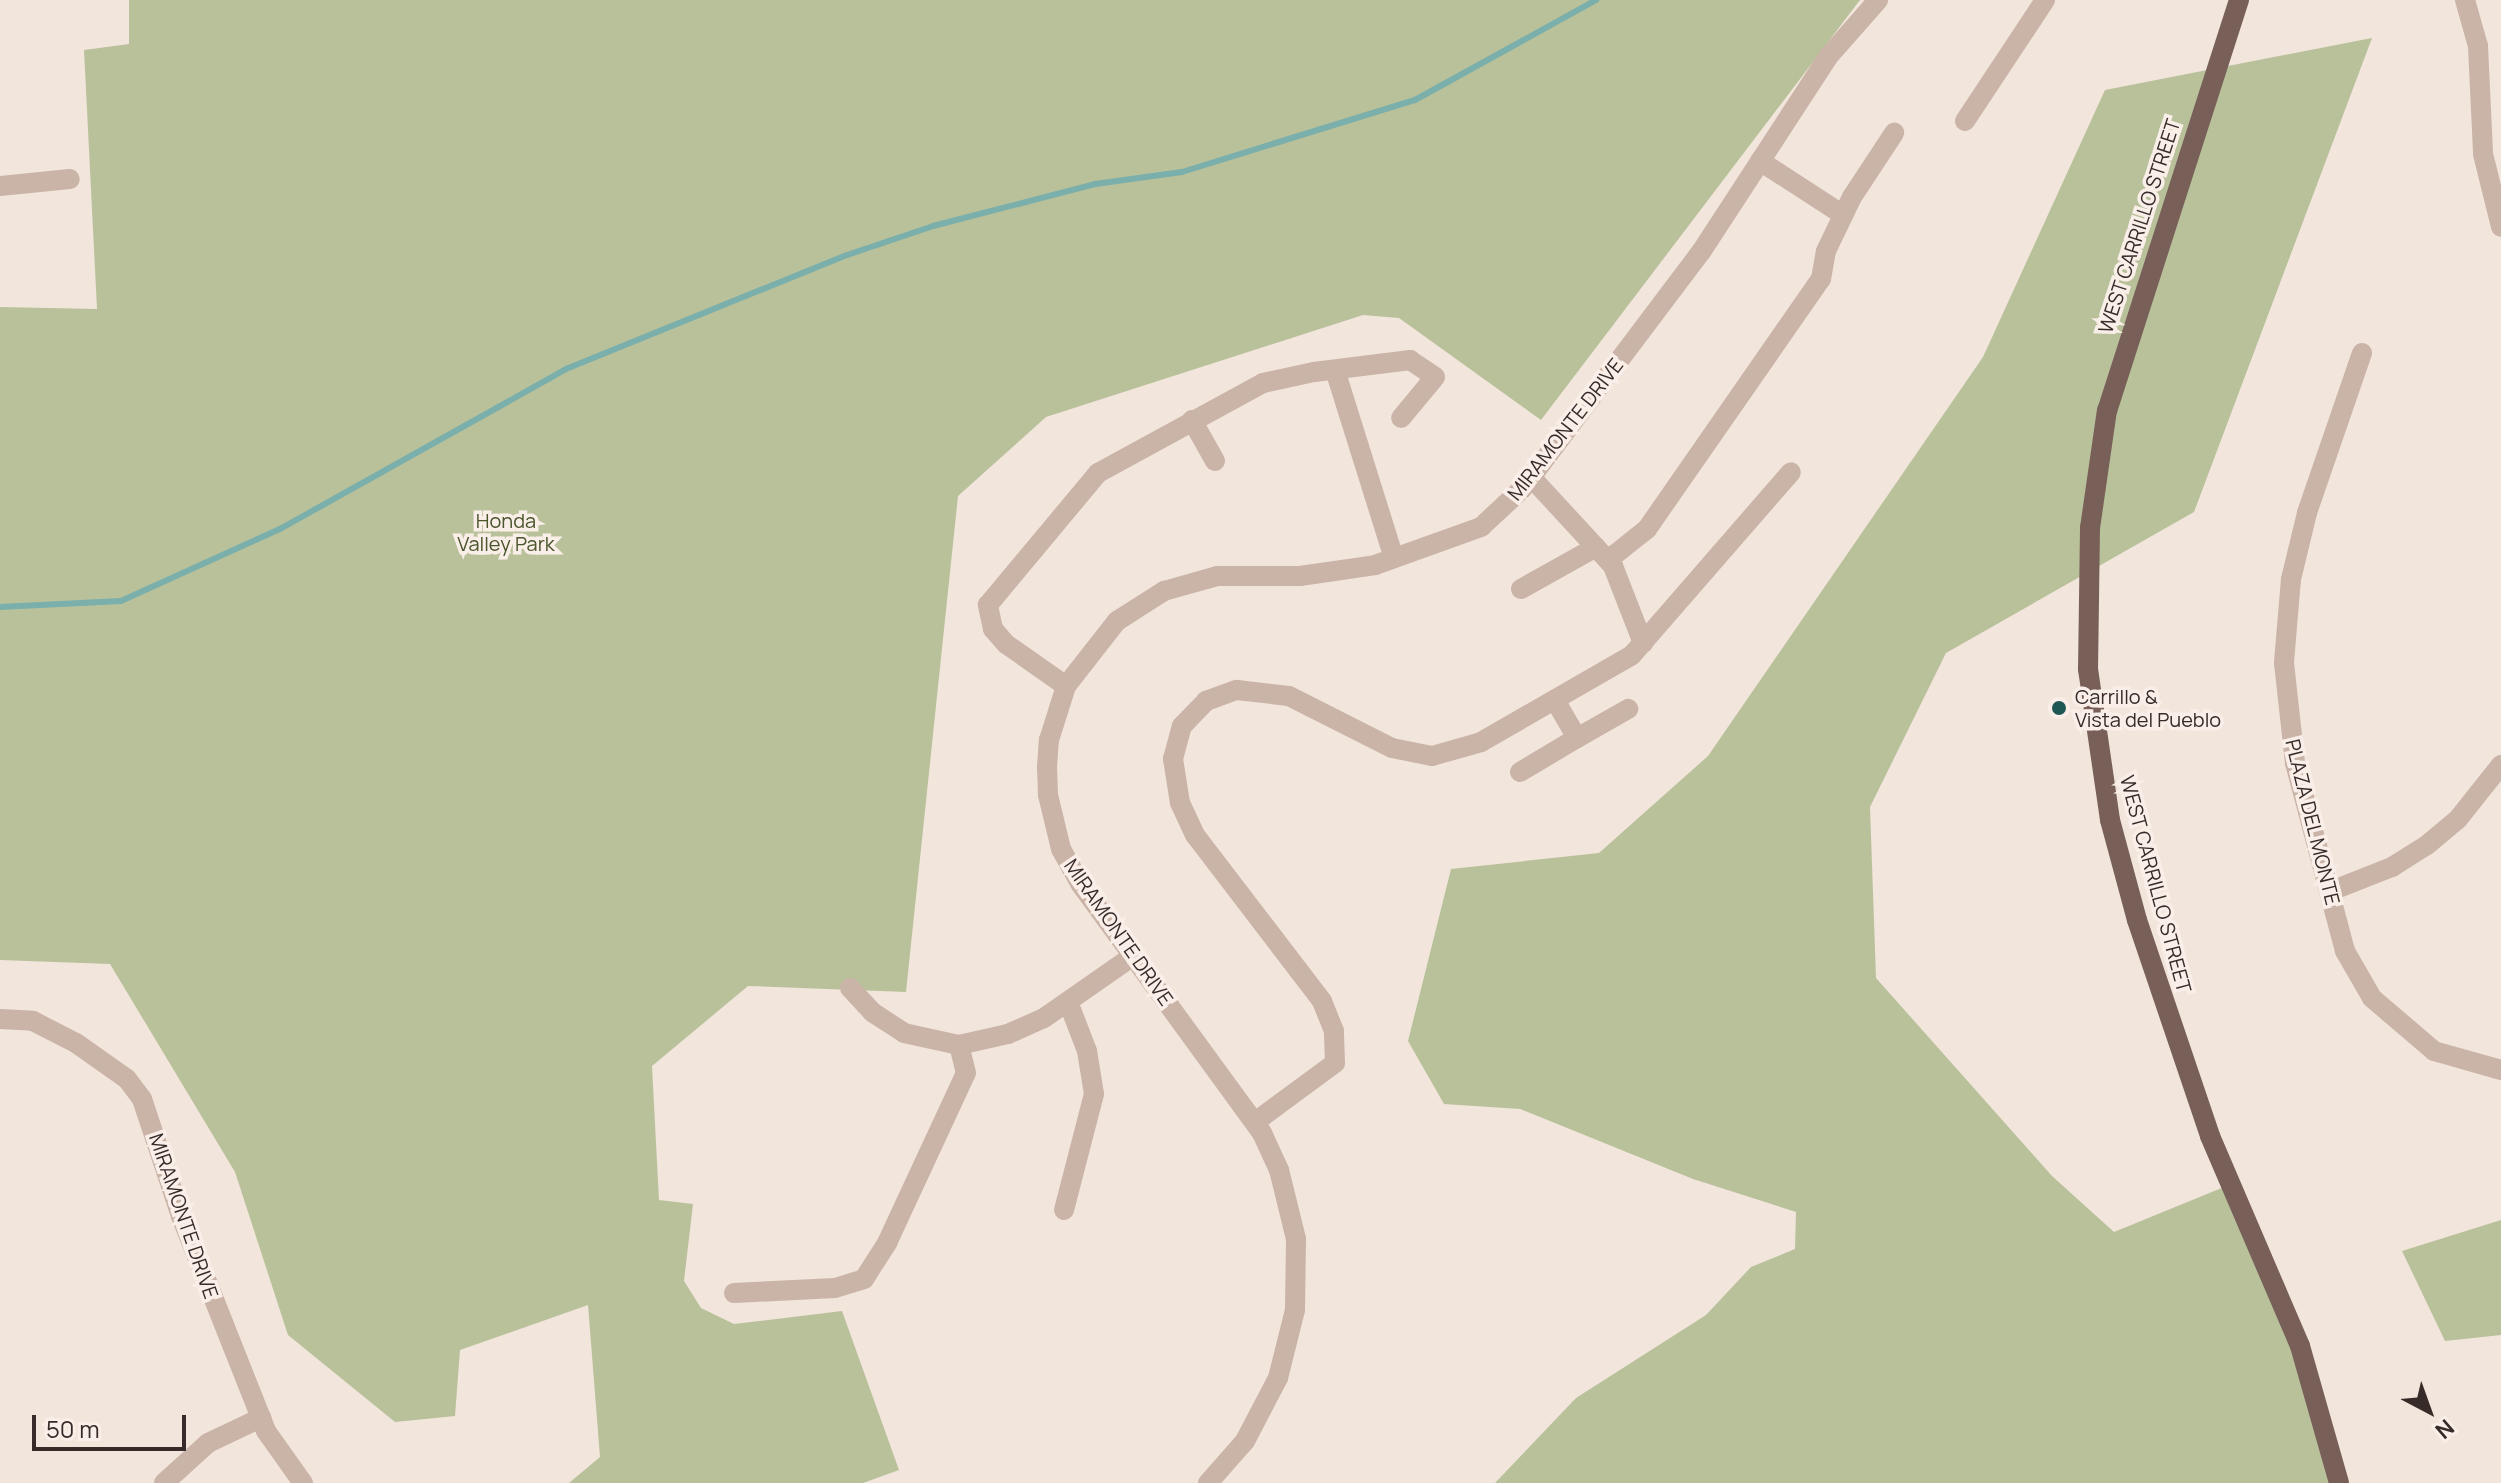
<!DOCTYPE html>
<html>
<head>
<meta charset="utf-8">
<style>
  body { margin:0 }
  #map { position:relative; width:2501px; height:1483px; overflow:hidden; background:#f2e5db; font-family:Manrope,sans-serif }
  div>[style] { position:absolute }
  .green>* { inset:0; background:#b9c19b }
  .stream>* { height:6px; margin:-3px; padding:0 3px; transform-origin:3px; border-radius:3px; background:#7aafab }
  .minor>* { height:20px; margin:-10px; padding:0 10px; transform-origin:10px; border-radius:10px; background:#cab3a7 }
  .major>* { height:20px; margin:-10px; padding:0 10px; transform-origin:10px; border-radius:10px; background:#786059 }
  .dots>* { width:22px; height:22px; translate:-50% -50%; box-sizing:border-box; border:4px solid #f9efe8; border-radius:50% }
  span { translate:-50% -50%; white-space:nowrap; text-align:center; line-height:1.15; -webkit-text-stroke:7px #f9efe8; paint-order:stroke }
  .street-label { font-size:20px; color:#362b28 }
  .park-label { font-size:20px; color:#4a552c }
  .poi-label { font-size:20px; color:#362b28 }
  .left { translate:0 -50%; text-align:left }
  .north { position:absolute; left:2389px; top:1371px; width:80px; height:80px; -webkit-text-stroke:6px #f9efe8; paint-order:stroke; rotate:139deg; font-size:22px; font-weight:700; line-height:32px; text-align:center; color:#362b28 }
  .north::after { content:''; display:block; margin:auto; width:28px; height:36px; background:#362b28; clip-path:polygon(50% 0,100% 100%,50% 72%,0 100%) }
  .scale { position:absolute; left:32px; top:1415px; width:154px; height:36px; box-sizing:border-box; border:4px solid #362b28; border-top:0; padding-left:10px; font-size:24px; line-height:28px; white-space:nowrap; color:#362b28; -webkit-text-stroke:6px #f9efe8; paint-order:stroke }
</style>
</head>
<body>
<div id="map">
  <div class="green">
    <div style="clip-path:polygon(129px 0,1860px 0,1541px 420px,1399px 318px,1363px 315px,1046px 417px,958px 496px,906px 992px,748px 986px,652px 1066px,659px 1200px,693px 1204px,684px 1281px,701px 1308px,734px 1324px,842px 1311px,899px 1470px,863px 1483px,569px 1483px,600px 1457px,588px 1305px,460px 1350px,455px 1416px,395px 1422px,288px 1335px,235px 1172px,110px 964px,0 960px,0 307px,97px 309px,84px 50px,129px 44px)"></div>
    <div style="clip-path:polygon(2372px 38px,2194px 512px,1946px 653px,1870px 807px,1876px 978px,2052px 1176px,2114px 1232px,2229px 1185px,2271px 1280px,2338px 1483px,1495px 1483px,1576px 1398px,1706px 1315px,1751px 1267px,1795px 1249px,1796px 1212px,1693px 1179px,1520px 1109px,1444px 1104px,1408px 1041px,1451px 869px,1599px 853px,1708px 756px,1983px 357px,2105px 90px)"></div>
    <div style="clip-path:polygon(2501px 1220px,2501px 1335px,2445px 1341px,2402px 1251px)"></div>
  </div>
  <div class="stream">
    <div style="left:0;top:607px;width:121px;rotate:-2.8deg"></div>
    <div style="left:121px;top:601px;width:175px;rotate:-24.4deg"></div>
    <div style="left:280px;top:529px;width:328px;rotate:-29.2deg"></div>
    <div style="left:566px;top:369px;width:303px;rotate:-22.1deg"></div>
    <div style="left:847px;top:255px;width:91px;rotate:-18.6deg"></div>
    <div style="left:933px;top:226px;width:167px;rotate:-14.5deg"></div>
    <div style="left:1095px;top:184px;width:88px;rotate:-7.9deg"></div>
    <div style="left:1182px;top:172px;width:244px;rotate:-17.2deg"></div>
    <div style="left:1415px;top:100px;width:207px;rotate:-28.9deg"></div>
  </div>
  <div class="minor">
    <div style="left:2465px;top:0;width:48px;rotate:74.2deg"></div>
    <div style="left:2478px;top:46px;width:108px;rotate:87.3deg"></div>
    <div style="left:2483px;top:154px;width:75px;rotate:76.1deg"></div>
    <div style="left:1965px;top:121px;width:145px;rotate:-56.5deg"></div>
    <div style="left:1760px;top:161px;width:99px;rotate:33deg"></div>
    <div style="left:0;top:186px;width:70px;rotate:-5.7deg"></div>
    <div style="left:2362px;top:353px;width:169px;rotate:109deg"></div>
    <div style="left:2307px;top:513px;width:68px;rotate:103.6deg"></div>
    <div style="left:2291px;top:579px;width:84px;rotate:94.8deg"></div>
    <div style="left:2284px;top:663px;width:101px;rotate:83.7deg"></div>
    <div style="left:2295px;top:763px;width:195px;rotate:75.1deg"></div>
    <div style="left:2345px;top:951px;width:54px;rotate:60.1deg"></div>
    <div style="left:2372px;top:998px;width:82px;rotate:40.5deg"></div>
    <div style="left:2434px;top:1051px;width:70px;rotate:15.8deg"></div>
    <div style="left:1335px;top:370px;width:197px;rotate:72.6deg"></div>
    <div style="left:1192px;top:420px;width:47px;rotate:60.7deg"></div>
    <div style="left:1531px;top:477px;width:121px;rotate:47.3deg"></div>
    <div style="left:1613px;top:566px;width:83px;rotate:68.7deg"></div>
    <div style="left:1608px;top:560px;width:50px;rotate:-38.5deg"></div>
    <div style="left:1647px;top:529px;width:305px;rotate:-55.2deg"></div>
    <div style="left:1821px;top:279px;width:28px;rotate:-80deg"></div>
    <div style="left:1826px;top:251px;width:60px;rotate:-64.3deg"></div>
    <div style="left:1852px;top:197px;width:77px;rotate:-56.7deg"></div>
    <div style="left:1521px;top:589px;width:86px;rotate:-29.2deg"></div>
    <div style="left:1066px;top:686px;width:73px;rotate:-145deg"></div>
    <div style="left:1006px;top:644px;width:20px;rotate:-131deg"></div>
    <div style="left:993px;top:629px;width:25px;rotate:-102deg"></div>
    <div style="left:988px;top:605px;width:172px;rotate:-50.2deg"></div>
    <div style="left:1098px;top:473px;width:188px;rotate:-28.6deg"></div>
    <div style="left:1263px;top:383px;width:52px;rotate:-12.2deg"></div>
    <div style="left:1314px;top:372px;width:97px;rotate:-7.1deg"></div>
    <div style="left:1410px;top:360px;width:30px;rotate:34deg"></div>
    <div style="left:1435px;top:377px;width:53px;rotate:129.7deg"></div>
    <div style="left:1577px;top:738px;width:59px;rotate:-29.6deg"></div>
    <div style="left:1520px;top:772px;width:66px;rotate:-30.8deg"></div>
    <div style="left:1577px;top:738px;width:44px;rotate:-120.1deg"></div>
    <div style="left:2331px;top:891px;width:66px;rotate:-21.5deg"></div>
    <div style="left:2392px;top:867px;width:41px;rotate:-32.2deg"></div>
    <div style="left:2427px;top:845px;width:40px;rotate:-40deg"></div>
    <div style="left:2458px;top:819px;width:69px;rotate:-51.5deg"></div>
    <div style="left:850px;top:988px;width:33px;rotate:47deg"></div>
    <div style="left:872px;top:1012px;width:38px;rotate:33deg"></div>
    <div style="left:904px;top:1033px;width:56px;rotate:12.3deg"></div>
    <div style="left:959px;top:1045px;width:50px;rotate:-12.7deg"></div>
    <div style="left:1008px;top:1034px;width:39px;rotate:-24deg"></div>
    <div style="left:1044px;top:1018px;width:108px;rotate:-34.9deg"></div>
    <div style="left:0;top:1019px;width:33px;rotate:3deg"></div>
    <div style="left:33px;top:1021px;width:48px;rotate:27.1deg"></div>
    <div style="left:76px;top:1043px;width:62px;rotate:35.2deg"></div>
    <div style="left:127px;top:1079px;width:25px;rotate:53deg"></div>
    <div style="left:142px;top:1099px;width:123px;rotate:71.6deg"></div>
    <div style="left:181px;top:1216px;width:231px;rotate:68.4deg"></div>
    <div style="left:266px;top:1431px;width:64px;rotate:54.6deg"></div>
    <div style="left:1255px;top:1122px;width:99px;rotate:-36.4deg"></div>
    <div style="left:1335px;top:1063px;width:32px;rotate:-92deg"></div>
    <div style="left:1334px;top:1031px;width:32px;rotate:-112deg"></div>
    <div style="left:1322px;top:1001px;width:209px;rotate:-127.4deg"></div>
    <div style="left:1195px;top:835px;width:35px;rotate:-115deg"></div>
    <div style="left:1180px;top:803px;width:45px;rotate:-99deg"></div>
    <div style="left:1173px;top:759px;width:34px;rotate:-75deg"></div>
    <div style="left:1182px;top:726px;width:35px;rotate:-46deg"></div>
    <div style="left:1206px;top:701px;width:33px;rotate:-20deg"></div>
    <div style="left:1237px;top:690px;width:52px;rotate:6.6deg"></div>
    <div style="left:1289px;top:696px;width:115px;rotate:26.8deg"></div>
    <div style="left:1392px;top:748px;width:41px;rotate:11.3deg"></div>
    <div style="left:1432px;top:756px;width:51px;rotate:-15.9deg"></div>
    <div style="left:1481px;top:742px;width:174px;rotate:-29.9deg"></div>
    <div style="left:1632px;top:655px;width:242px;rotate:-49deg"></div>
    <div style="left:1064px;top:1210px;width:120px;rotate:-75.5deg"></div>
    <div style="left:1094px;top:1094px;width:44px;rotate:-99.2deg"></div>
    <div style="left:1087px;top:1051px;width:50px;rotate:-111deg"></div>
    <div style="left:734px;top:1293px;width:101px;rotate:-2.8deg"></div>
    <div style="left:835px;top:1288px;width:30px;rotate:-17deg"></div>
    <div style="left:864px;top:1279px;width:43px;rotate:-57.4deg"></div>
    <div style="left:887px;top:1243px;width:187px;rotate:-65.1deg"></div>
    <div style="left:966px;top:1073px;width:29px;rotate:-104deg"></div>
    <div style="left:164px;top:1483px;width:59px;rotate:-42.3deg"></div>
    <div style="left:208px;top:1443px;width:59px;rotate:-25.3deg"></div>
    <div style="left:1208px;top:1483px;width:56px;rotate:-48.6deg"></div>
    <div style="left:1245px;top:1441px;width:71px;rotate:-62.4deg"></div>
    <div style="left:1278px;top:1378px;width:70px;rotate:-76deg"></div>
    <div style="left:1295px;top:1310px;width:71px;rotate:-89.2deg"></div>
    <div style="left:1296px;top:1239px;width:71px;rotate:-103.8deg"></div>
    <div style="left:1279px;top:1170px;width:41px;rotate:-114.7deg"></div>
    <div style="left:1262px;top:1133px;width:307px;rotate:-126.1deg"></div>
    <div style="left:1081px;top:885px;width:41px;rotate:-119.1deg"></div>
    <div style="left:1061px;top:849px;width:56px;rotate:-103.5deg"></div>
    <div style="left:1048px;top:795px;width:28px;rotate:-92deg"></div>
    <div style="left:1047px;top:767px;width:27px;rotate:-86deg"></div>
    <div style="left:1049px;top:740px;width:57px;rotate:-72.5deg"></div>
    <div style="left:1066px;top:686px;width:83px;rotate:-51.9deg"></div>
    <div style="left:1117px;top:621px;width:56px;rotate:-32.6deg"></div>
    <div style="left:1164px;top:591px;width:55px;rotate:-15.8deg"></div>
    <div style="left:1217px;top:576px;width:83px"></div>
    <div style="left:1300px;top:576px;width:76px;rotate:-8.3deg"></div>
    <div style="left:1375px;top:565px;width:113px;rotate:-19.7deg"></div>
    <div style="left:1481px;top:527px;width:57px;rotate:-42.9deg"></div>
    <div style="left:1523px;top:488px;width:296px;rotate:-53deg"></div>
    <div style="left:1701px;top:252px;width:233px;rotate:-56.9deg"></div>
    <div style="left:1828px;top:57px;width:76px;rotate:-48.7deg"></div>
  </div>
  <div class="major">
    <div style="left:2239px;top:0;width:431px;rotate:107.8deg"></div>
    <div style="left:2107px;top:410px;width:119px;rotate:98.2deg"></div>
    <div style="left:2090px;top:528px;width:141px;rotate:90.8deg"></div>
    <div style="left:2088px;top:669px;width:153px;rotate:81.7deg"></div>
    <div style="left:2110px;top:820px;width:104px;rotate:74.9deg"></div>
    <div style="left:2137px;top:920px;width:228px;rotate:71.3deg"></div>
    <div style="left:2210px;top:1136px;width:228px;rotate:66.8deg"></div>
    <div style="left:2300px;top:1346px;width:142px;rotate:74.1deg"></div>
  </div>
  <div class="dots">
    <div style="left:2059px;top:708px;background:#1d5855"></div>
  </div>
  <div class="street-label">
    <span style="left:2139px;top:226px;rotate:-72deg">WEST CARRILLO STREET</span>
    <span style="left:1565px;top:429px;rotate:-52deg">MIRAMONTE DRIVE</span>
    <span style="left:2313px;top:822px;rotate:76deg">PLAZA DEL MONTE</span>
    <span style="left:2156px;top:884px;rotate:75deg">WEST CARRILLO STREET</span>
    <span style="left:1119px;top:932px;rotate:55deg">MIRAMONTE DRIVE</span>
    <span style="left:184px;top:1216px;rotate:71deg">MIRAMONTE DRIVE</span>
  </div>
  <div class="park-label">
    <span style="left:506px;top:532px">Honda<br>Valley Park</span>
  </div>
  <div class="poi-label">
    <span class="left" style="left:2075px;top:708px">Carrillo &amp;<br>Vista del Pueblo</span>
  </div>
  <div class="north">N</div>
  <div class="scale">50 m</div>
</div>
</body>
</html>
